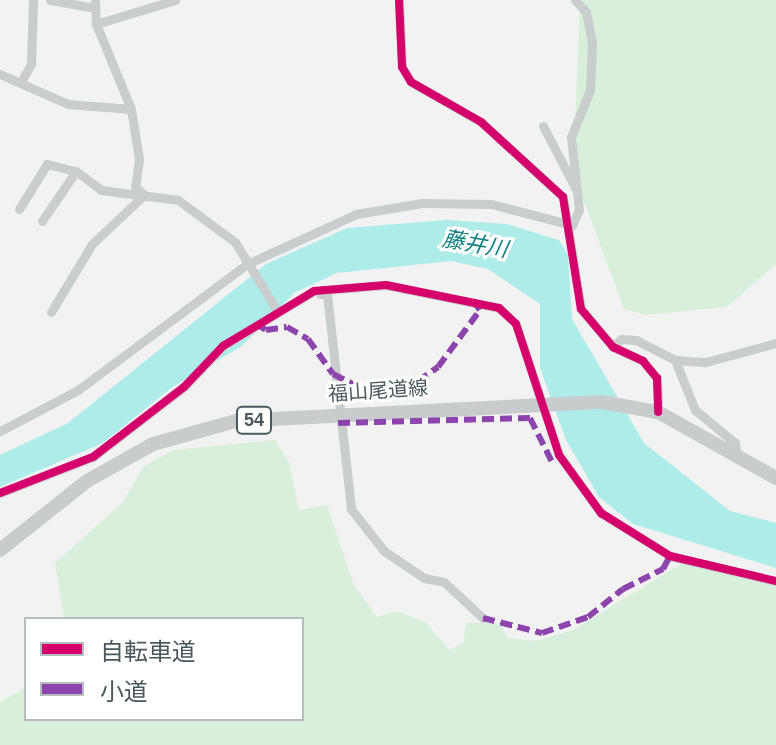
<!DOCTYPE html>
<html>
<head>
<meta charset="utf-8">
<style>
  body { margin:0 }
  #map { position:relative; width:776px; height:745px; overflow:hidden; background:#f2f2f2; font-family:Helvetica,"Noto Sans JP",sans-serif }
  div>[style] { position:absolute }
  .green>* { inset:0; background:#d8f0db }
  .water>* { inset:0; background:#aeecea }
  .minor>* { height:9px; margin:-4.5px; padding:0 4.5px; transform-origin:4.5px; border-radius:4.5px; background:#c9cdce }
  .primary>* { height:14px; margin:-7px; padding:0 7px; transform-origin:7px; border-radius:7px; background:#c8cccd }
  .quiet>* { height:6px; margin-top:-3px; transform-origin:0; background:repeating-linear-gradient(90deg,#8e44ad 0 12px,transparent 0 18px) }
  .cycleway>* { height:8px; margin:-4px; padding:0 4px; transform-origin:4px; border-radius:4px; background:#d6006c }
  span { translate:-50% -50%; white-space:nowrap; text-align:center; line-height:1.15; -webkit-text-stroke:6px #fff; paint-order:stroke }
  .shield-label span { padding:2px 6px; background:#fff; border:2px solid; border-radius:6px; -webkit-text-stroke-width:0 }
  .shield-label { font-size:18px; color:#49595e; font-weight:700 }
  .street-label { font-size:20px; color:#49595e }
  .water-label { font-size:22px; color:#128280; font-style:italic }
  .legend { position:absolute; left:24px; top:617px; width:280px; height:104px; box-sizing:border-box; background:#fff; border:2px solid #b6bdbf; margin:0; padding:10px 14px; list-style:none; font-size:24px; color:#49595e }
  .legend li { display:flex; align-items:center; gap:16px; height:40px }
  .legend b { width:40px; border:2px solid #b6bdbf }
</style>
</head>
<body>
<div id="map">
  <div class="green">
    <div style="clip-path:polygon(580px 0,776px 0,776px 264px,727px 307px,645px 315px,624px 309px,573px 172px)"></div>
    <div style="clip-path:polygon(275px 440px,289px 462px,299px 510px,327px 505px,354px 585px,377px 617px,397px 611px,425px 622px,450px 650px,463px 643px,466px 623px,501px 623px,507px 638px,535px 641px,573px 630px,687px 560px,776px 582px,776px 745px,0 745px,0 702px,26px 687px,26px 719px,302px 719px,302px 619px,64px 619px,55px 563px,122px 503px,143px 467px,173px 450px)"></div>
  </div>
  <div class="water">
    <div style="clip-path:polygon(447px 220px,506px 224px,559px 240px,568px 255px,572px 319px,644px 443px,730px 511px,776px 523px,776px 568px,633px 524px,599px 497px,566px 440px,540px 368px,540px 304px,488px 269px,451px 261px,337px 273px,294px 293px,242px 346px,171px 388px,103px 443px,0 487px,0 455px,68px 423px,266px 264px,347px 228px)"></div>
  </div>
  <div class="minor">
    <div style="left:50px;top:0;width:46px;rotate:10.1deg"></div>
    <div style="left:95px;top:0;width:24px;rotate:88deg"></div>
    <div style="left:96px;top:24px;width:92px;rotate:67.6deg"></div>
    <div style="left:131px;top:109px;width:51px;rotate:80.9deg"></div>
    <div style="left:139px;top:159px;width:27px;rotate:98deg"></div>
    <div style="left:135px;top:186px;width:13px;rotate:45deg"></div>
    <div style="left:399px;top:0;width:67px;rotate:87.4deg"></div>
    <div style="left:402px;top:67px;width:17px;rotate:59deg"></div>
    <div style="left:411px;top:82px;width:81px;rotate:29.7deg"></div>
    <div style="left:481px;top:122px;width:111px;rotate:42.4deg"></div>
    <div style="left:563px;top:197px;width:113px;rotate:80.9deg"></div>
    <div style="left:581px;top:309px;width:50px;rotate:49.9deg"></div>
    <div style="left:613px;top:347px;width:33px;rotate:25deg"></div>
    <div style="left:643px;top:361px;width:22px;rotate:51deg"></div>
    <div style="left:657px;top:378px;width:34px;rotate:88deg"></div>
    <div style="left:575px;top:0;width:16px;rotate:47deg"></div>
    <div style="left:586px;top:12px;width:31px;rotate:79deg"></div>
    <div style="left:592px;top:42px;width:48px;rotate:92.4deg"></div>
    <div style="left:590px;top:90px;width:51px;rotate:112deg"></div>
    <div style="left:571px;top:137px;width:54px;rotate:83.7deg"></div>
    <div style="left:96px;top:24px;width:83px;rotate:-16.9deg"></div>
    <div style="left:0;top:74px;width:74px;rotate:23.8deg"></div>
    <div style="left:68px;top:104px;width:63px;rotate:4.5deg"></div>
    <div style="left:21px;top:82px;width:21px;rotate:-61deg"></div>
    <div style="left:31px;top:64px;width:64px;rotate:-88.2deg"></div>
    <div style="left:543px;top:126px;width:73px;rotate:62.4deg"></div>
    <div style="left:577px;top:191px;width:19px;rotate:84deg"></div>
    <div style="left:579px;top:210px;width:17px;rotate:115deg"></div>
    <div style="left:19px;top:209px;width:53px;rotate:-58.1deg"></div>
    <div style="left:47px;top:164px;width:30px;rotate:14deg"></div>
    <div style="left:76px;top:171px;width:31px;rotate:37deg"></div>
    <div style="left:101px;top:190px;width:78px;rotate:7.4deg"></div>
    <div style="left:178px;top:200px;width:71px;rotate:36.4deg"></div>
    <div style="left:235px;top:242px;width:82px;rotate:58.4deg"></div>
    <div style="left:42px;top:221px;width:60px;rotate:-55.8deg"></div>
    <div style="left:320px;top:294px;width:7px"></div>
    <div style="left:327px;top:294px;width:216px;rotate:83.6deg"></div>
    <div style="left:351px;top:509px;width:53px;rotate:51.8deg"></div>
    <div style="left:384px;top:551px;width:48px;rotate:34deg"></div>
    <div style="left:424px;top:578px;width:20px;rotate:11deg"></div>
    <div style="left:444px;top:582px;width:53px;rotate:42.7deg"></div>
    <div style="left:51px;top:312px;width:79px;rotate:-58.9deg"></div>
    <div style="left:92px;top:244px;width:71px;rotate:-43.3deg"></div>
    <div style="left:613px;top:347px;width:11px;rotate:-45deg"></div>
    <div style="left:621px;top:339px;width:15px;rotate:4deg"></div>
    <div style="left:636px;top:340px;width:44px;rotate:27.1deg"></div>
    <div style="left:675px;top:360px;width:54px;rotate:68.2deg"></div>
    <div style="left:695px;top:410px;width:52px;rotate:39.5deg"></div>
    <div style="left:735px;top:443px;width:13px;rotate:81deg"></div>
    <div style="left:675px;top:360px;width:31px;rotate:4deg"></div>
    <div style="left:706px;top:362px;width:73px;rotate:-15.2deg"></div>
    <div style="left:0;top:431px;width:88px;rotate:-27.7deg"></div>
    <div style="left:78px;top:390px;width:211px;rotate:-36.7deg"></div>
    <div style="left:247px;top:264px;width:120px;rotate:-24.6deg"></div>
    <div style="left:356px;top:214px;width:67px;rotate:-9.5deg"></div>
    <div style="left:422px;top:203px;width:69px;rotate:0.8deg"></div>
    <div style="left:491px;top:204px;width:84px;rotate:14.5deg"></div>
    <div style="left:0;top:493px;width:100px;rotate:-21.2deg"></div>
    <div style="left:93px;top:457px;width:115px;rotate:-37.6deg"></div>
    <div style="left:184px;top:387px;width:57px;rotate:-46.4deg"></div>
    <div style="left:223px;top:346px;width:106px;rotate:-31.1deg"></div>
    <div style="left:314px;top:291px;width:72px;rotate:-4.8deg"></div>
    <div style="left:386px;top:285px;width:115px;rotate:11.5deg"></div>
    <div style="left:499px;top:308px;width:23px;rotate:43deg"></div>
    <div style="left:516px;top:324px;width:138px;rotate:71.8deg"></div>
    <div style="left:559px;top:455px;width:72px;rotate:54.1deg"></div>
    <div style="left:601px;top:513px;width:81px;rotate:31.9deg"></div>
    <div style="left:670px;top:556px;width:109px;rotate:13.3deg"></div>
  </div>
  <div class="primary">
    <div style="left:0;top:550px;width:111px;rotate:-38.4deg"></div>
    <div style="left:87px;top:481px;width:76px;rotate:-29.3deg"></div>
    <div style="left:153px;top:444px;width:86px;rotate:-15.5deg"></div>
    <div style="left:236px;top:421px;width:365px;rotate:-3deg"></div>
    <div style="left:601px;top:402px;width:58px;rotate:10deg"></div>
    <div style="left:658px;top:412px;width:135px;rotate:29.2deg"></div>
  </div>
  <div class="quiet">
    <div style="left:258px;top:325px;width:9px;rotate:32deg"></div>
    <div style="left:266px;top:330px;width:21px;rotate:-8deg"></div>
    <div style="left:287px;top:327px;width:24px;rotate:30deg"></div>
    <div style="left:308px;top:339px;width:43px;rotate:54.5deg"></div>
    <div style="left:333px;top:374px;width:44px;rotate:27.1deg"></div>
    <div style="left:372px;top:394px;width:16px"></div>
    <div style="left:388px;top:394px;width:15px;rotate:-8deg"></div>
    <div style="left:403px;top:392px;width:43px;rotate:-35.5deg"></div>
    <div style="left:438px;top:367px;width:71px;rotate:-53.6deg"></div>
    <div style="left:480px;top:310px;width:11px;rotate:-128deg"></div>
    <div style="left:338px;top:423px;width:192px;rotate:-1.5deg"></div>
    <div style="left:530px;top:418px;width:51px;rotate:63.4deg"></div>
    <div style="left:483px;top:618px;width:61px;rotate:14.3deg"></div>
    <div style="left:542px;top:633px;width:49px;rotate:-19.2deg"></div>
    <div style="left:588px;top:617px;width:45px;rotate:-38.7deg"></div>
    <div style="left:623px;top:589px;width:45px;rotate:-26.6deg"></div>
    <div style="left:663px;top:569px;width:15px;rotate:-62deg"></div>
  </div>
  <div class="cycleway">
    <div style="left:399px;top:0;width:67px;rotate:87.4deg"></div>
    <div style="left:402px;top:67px;width:17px;rotate:59deg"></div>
    <div style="left:411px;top:82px;width:81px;rotate:29.7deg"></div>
    <div style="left:481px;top:122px;width:111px;rotate:42.4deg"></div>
    <div style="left:563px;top:197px;width:113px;rotate:80.9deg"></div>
    <div style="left:581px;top:309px;width:50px;rotate:49.9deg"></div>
    <div style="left:613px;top:347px;width:33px;rotate:25deg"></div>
    <div style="left:643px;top:361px;width:22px;rotate:51deg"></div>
    <div style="left:657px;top:378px;width:34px;rotate:88deg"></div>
    <div style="left:0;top:493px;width:100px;rotate:-21.2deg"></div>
    <div style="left:93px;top:457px;width:115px;rotate:-37.6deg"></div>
    <div style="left:184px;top:387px;width:57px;rotate:-46.4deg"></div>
    <div style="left:223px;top:346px;width:106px;rotate:-31.1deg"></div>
    <div style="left:314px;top:291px;width:72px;rotate:-4.8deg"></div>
    <div style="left:386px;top:285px;width:115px;rotate:11.5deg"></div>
    <div style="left:499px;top:308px;width:23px;rotate:43deg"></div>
    <div style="left:516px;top:324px;width:138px;rotate:71.8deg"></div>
    <div style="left:559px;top:455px;width:72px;rotate:54.1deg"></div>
    <div style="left:601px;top:513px;width:81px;rotate:31.9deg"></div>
    <div style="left:670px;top:556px;width:109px;rotate:13.3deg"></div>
  </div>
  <div class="shield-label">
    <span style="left:254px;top:420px">54</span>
  </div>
  <div class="street-label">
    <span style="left:378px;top:391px;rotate:-4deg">福山尾道線</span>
  </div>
  <div class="water-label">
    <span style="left:475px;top:244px;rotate:10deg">藤井川</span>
  </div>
  <ul class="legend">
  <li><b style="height:10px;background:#d6006c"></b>自転車道</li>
  <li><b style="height:10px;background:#8e44ad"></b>小道</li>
  </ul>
</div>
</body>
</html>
